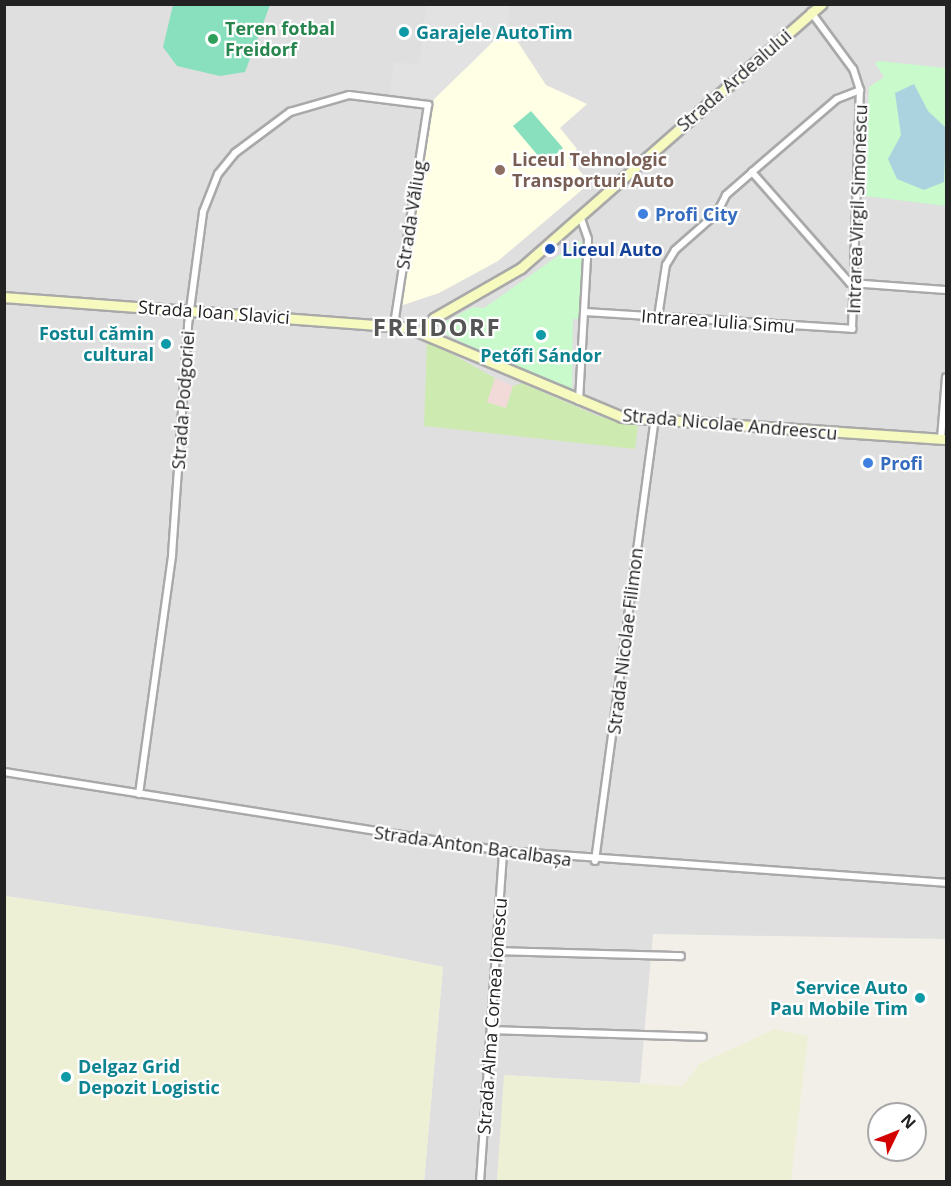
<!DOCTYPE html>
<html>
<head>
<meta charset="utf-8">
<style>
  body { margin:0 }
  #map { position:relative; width:951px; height:1186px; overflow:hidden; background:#f2efe9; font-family:"Open Sans",sans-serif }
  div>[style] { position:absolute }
  .residential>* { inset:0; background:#e0dfdf }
  .commercial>* { inset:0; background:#f2dad9 }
  .education>* { inset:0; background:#ffffe5 }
  .farmland>* { inset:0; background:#eef0d5 }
  .grass>* { inset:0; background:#cdebb0 }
  .park>* { inset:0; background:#c8facc }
  .pitch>* { inset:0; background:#88e0be }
  .parking>* { inset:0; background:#e2e2e2 }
  .water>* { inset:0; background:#aad3df }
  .roads { filter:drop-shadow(2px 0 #a9a9a9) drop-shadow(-2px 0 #a9a9a9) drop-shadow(0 2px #a9a9a9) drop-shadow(0 -2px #a9a9a9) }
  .street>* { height:6px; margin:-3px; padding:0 3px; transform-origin:3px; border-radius:3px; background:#fff }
  .secondary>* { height:9px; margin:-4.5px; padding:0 4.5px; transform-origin:4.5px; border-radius:4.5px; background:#f7fabf }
  .dots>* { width:16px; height:16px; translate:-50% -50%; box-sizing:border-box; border:3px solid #fff; border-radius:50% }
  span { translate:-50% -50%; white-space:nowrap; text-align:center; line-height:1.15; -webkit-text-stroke:4.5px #fff; paint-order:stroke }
  .leisure-label { font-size:18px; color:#27864d; font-weight:700 }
  .left { translate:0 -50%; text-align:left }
  .culture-label { font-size:18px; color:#0d838f; font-weight:700 }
  .right { translate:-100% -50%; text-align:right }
  .street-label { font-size:18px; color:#222 }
  .education-label { font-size:18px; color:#785e54; font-weight:700 }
  .shop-label { font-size:18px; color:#366cbe; font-weight:700 }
  .transit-label { font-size:18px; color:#164399; font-weight:700 }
  .district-label { font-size:24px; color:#555; font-weight:700; letter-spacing:1.5px }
  .frame { position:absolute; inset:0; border:6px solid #222; pointer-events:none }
  .north { position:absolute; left:867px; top:1102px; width:60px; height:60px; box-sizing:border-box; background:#fff; border:2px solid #a7a7a7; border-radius:50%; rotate:47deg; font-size:16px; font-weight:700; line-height:24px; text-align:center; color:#222 }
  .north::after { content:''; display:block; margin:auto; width:21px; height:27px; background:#d40000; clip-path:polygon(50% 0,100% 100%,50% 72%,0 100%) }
</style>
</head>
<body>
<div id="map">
  <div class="residential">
    <div style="clip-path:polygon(5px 5px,946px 5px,946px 939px,653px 934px,640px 1083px,505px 1075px,497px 1181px,424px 1182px,443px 967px,335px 945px,5px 896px)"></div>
  </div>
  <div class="commercial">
    <div style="clip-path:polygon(495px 378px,513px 386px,506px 408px,486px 402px)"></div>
  </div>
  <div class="education">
    <div style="clip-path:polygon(508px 27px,546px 85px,587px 104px,560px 128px,577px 149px,568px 157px,590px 183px,498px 261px,439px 293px,400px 306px,434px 99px)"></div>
  </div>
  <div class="farmland">
    <div style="clip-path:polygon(5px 896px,335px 945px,443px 967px,424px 1181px,5px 1181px)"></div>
    <div style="clip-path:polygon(775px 1029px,808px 1036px,791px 1181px,497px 1181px,504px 1075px,683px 1086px,699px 1064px)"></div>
  </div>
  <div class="grass">
    <div style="clip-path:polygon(427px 340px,495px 378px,487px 402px,506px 408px,513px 386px,522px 383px,598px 416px,638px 426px,635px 449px,424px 426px)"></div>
  </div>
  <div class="park">
    <div style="clip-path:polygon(879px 61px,946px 68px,946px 206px,865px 196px,869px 87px,884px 77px,875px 63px)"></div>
    <div style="clip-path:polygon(579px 241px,584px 244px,579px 319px,573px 319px,572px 391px,505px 365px,444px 333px,447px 321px,473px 307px,484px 308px)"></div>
  </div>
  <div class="pitch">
    <div style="clip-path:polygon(173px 5px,270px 5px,245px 72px,220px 76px,177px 66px,163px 47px)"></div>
    <div style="clip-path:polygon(531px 111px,563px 148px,545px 164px,513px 126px)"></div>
  </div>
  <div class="parking">
    <div style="clip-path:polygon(427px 5px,509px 5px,508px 27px,434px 99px,390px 94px,394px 62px,419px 65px)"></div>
  </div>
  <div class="water">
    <div style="clip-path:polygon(914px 84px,928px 111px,946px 128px,944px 182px,924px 190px,897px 179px,888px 159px,901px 135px,895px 93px)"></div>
  </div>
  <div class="roads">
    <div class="street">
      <div style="left:752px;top:172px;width:148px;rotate:48.6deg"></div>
      <div style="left:850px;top:283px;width:96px;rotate:4.2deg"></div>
      <div style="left:584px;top:312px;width:269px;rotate:3.6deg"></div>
      <div style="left:852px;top:329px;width:239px;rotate:-88.1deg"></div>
      <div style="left:860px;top:90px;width:22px;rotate:-108deg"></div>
      <div style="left:853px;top:69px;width:71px;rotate:-126.4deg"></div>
      <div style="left:658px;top:317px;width:53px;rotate:-81.3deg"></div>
      <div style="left:666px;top:265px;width:17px;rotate:-59deg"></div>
      <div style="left:675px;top:250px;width:56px;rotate:-41.4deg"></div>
      <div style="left:717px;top:213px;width:20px;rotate:-63deg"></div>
      <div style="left:726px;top:195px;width:35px;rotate:-41deg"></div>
      <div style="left:752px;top:172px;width:112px;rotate:-40.7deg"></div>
      <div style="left:837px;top:99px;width:25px;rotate:-21deg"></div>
      <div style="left:579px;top:401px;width:162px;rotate:-86.8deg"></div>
      <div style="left:588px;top:239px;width:24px;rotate:-109deg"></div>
      <div style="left:941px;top:439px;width:62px;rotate:-85.4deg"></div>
      <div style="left:4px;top:772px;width:505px;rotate:9deg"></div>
      <div style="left:503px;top:851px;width:444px;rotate:4.1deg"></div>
      <div style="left:139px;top:794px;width:241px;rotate:-82.1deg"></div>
      <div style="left:172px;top:555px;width:231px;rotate:-86deg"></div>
      <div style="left:188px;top:325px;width:114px;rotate:-82.4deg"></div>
      <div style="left:203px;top:212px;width:41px;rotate:-68.5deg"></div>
      <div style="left:218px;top:174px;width:27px;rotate:-51deg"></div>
      <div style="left:235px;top:153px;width:69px;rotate:-36.7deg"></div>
      <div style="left:290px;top:112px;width:61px;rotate:-16.1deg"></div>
      <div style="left:349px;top:95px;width:80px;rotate:7.2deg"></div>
      <div style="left:428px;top:105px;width:223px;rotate:98.8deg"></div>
      <div style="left:595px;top:861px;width:443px;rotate:-82.3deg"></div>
      <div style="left:497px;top:951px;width:184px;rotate:1.6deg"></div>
      <div style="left:493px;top:1030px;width:210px;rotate:1.9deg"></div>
      <div style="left:480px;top:1182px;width:332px;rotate:-86deg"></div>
    </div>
    <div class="secondary">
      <div style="left:4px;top:297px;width:404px;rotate:4.3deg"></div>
      <div style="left:407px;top:327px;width:233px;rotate:22.7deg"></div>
      <div style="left:622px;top:417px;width:325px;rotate:3.9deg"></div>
      <div style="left:423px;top:331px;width:17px;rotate:-50deg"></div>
      <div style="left:434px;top:318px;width:100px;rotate:-29.9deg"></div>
      <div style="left:521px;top:268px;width:400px;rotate:-41.3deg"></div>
    </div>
  </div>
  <div class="dots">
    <div style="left:404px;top:32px;background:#0f9aa8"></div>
    <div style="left:213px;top:39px;background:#2e9e5b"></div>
    <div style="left:500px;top:170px;background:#8d6e63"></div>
    <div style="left:643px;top:214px;background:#3f7fe0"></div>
    <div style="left:550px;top:249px;background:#1a4fb4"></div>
    <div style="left:541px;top:335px;background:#0f9aa8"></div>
    <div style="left:166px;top:344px;background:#0f9aa8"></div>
    <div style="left:868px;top:463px;background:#3f7fe0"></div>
    <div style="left:920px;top:998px;background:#0f9aa8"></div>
    <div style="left:66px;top:1077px;background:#0f9aa8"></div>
  </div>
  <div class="leisure-label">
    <span class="left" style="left:225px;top:39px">Teren fotbal<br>Freidorf</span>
  </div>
  <div class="culture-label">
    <span class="left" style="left:416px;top:32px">Garajele AutoTim</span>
    <span class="right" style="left:154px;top:344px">Fostul cămin<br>cultural</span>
    <span style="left:541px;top:355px">Petőfi Sándor</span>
    <span class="right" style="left:908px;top:998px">Service Auto<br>Pau Mobile Tim</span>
    <span class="left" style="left:78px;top:1077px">Delgaz Grid<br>Depozit Logistic</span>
  </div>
  <div class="street-label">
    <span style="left:734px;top:80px;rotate:-41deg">Strada Ardealului</span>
    <span style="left:857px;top:209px;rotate:-88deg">Intrarea Virgil Simonescu</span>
    <span style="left:411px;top:215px;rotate:-81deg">Strada Văliug</span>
    <span style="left:214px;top:312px;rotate:4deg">Strada Ioan Slavici</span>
    <span style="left:718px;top:321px;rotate:4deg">Intrarea Iulia Simu</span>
    <span style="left:183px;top:400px;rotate:-86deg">Strada Podgoriei</span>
    <span style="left:730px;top:424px;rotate:5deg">Strada Nicolae Andreescu</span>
    <span style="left:625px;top:641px;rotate:-83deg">Strada Nicolae Filimon</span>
    <span style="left:473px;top:846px;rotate:8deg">Strada Anton Bacalbașa</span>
    <span style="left:492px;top:1016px;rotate:-86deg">Strada Alma Cornea Ionescu</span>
  </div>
  <div class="education-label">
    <span class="left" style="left:512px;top:170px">Liceul Tehnologic<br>Transporturi Auto</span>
  </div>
  <div class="shop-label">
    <span class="left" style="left:655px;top:214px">Profi City</span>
    <span class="left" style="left:880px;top:463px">Profi</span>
  </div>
  <div class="transit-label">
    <span class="left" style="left:562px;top:249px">Liceul Auto</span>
  </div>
  <div class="district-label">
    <span style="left:437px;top:327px">FREIDORF</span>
  </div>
  <div class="frame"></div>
  <div class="north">N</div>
</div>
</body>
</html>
